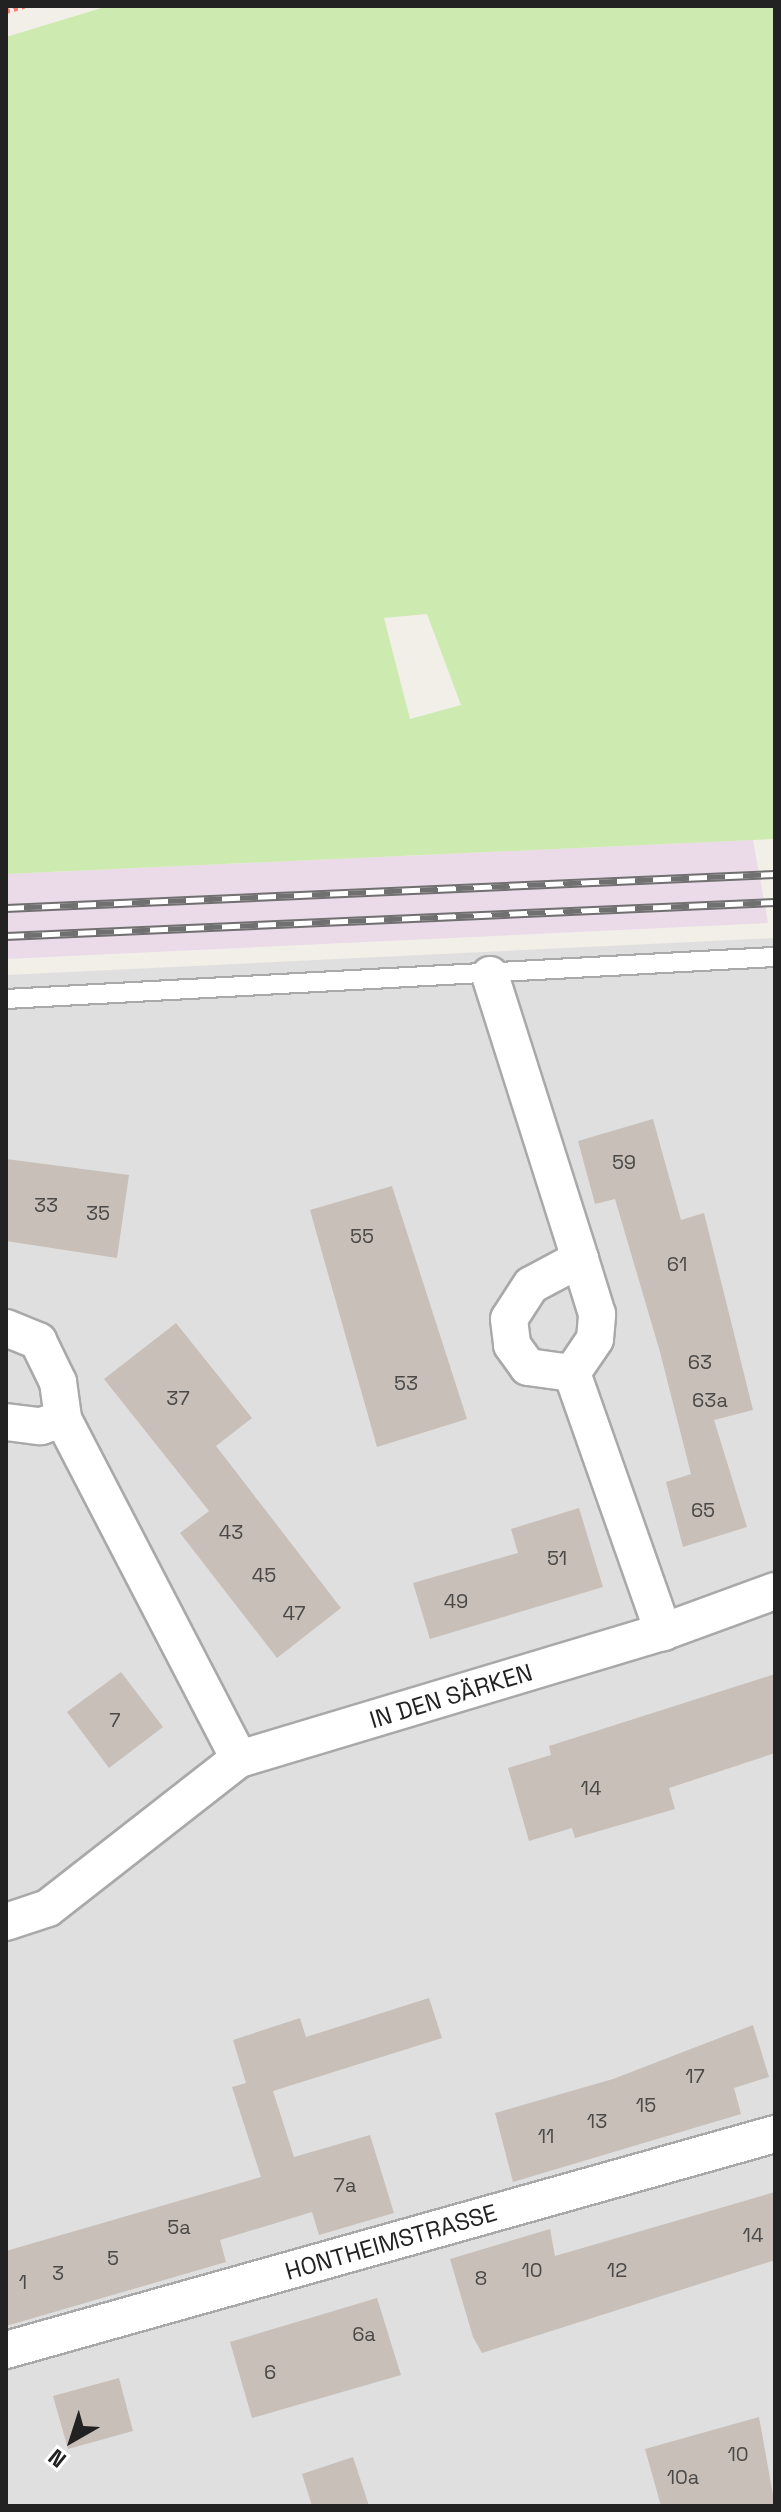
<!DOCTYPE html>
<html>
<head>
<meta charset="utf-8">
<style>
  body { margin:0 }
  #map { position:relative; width:781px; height:2512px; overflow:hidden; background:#f2efe9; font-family:"Space Grotesk",sans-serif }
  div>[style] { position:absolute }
  .residential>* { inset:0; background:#e0dfdf }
  .industrial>* { inset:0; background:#ebdbe8 }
  .grass>* { inset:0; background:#cdebb0 }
  .building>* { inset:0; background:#c7bfb8 }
  .path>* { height:5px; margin-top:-2.5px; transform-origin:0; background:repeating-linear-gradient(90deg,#fa8072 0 4px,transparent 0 8px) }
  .roads { filter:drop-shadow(2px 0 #a9a9a9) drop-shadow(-2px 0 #a9a9a9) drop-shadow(0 2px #a9a9a9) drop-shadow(0 -2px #a9a9a9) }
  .service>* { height:18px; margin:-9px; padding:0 9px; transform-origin:9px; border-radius:9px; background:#fff }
  .minor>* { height:36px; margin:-18px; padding:0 18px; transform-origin:18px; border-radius:18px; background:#fff }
  .rail>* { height:9px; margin-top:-4.5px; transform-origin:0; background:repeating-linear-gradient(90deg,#fff 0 18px,#707070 0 36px); box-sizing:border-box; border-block:2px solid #707070 }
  span { translate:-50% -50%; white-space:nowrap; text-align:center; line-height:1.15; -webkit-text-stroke:7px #fff; paint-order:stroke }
  .number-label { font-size:20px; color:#4b4948 }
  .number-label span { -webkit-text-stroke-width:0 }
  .street-label { font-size:24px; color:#222 }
  .frame { position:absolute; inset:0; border:8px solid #222; pointer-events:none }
  .north { position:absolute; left:32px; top:2400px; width:80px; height:80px; -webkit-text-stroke:6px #fff; paint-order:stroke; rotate:219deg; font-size:22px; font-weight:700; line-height:32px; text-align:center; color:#222 }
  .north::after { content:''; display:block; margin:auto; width:28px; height:36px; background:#222; clip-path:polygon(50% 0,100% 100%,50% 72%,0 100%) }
</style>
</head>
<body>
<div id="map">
  <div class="residential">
    <div style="clip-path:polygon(775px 938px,775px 2506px,6px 2506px,6px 975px)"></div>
  </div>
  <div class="industrial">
    <div style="clip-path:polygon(753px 840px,768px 923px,6px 959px,6px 874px)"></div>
  </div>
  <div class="grass">
    <div style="clip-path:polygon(evenodd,108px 6px,775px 6px,775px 839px,6px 874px,6px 37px,108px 6px,427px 614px,461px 705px,410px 719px,384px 618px,427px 614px)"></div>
  </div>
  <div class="building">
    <div style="clip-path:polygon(653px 1119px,681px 1220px,704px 1213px,753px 1410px,714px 1420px,747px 1527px,683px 1547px,666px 1482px,691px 1474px,660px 1352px,615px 1199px,595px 1204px,578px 1141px)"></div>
    <div style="clip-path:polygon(6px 1159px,129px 1175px,117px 1258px,6px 1241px)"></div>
    <div style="clip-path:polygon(392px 1186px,467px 1419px,377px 1447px,310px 1210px)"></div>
    <div style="clip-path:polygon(176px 1323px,252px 1418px,216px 1446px,341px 1608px,277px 1658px,180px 1533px,209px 1511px,104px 1379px)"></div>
    <div style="clip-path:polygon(579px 1508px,603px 1587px,430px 1639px,413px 1583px,518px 1553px,511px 1529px)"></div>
    <div style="clip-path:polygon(121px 1672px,163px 1727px,109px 1768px,67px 1712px)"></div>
    <div style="clip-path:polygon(775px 1674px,775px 1753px,669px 1788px,675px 1809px,575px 1838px,572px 1828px,529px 1841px,508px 1768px,551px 1755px,549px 1746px)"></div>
    <div style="clip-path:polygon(429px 1998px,442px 2038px,273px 2091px,294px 2157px,370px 2135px,394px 2213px,319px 2235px,312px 2212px,220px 2240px,226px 2262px,6px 2326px,6px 2251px,261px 2177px,232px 2087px,246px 2083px,233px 2040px,300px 2018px,306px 2037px)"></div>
    <div style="clip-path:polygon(753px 2025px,769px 2077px,734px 2088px,741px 2114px,513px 2182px,495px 2113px,613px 2079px)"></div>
    <div style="clip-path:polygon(775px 2192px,775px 2260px,482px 2353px,473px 2337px,450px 2259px,550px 2229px,555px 2256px)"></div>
    <div style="clip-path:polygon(377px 2298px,401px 2375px,252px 2418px,230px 2342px)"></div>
    <div style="clip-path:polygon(119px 2378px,133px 2431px,68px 2449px,53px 2396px)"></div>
    <div style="clip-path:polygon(759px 2417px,775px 2506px,661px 2506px,645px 2449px)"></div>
    <div style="clip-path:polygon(353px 2457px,369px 2506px,312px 2506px,302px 2474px)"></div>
  </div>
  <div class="path">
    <div style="left:6px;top:11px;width:19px;rotate:-16deg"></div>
  </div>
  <div class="roads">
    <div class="service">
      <div style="left:6px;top:999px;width:770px;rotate:-3.13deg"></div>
    </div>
    <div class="minor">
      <div style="left:490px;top:975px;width:298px;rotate:72.4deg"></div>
      <div style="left:580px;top:1259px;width:55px;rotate:152deg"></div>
      <div style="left:531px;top:1285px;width:40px;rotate:122.9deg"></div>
      <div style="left:509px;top:1319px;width:26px;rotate:83deg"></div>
      <div style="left:512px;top:1345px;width:27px;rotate:54deg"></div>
      <div style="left:528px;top:1367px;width:44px;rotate:7.8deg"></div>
      <div style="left:572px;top:1373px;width:275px;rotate:70.6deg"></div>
      <div style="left:6px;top:1328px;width:35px;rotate:22deg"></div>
      <div style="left:38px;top:1341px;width:46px;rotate:64deg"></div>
      <div style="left:58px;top:1382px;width:37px;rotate:82deg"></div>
      <div style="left:572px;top:1373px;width:41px;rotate:-55.9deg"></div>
      <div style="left:595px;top:1339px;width:25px;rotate:-85deg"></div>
      <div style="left:597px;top:1314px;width:58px;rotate:-107.2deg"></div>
      <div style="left:6px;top:1422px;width:35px;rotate:7deg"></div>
      <div style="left:41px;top:1426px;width:23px;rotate:-18deg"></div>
      <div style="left:63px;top:1419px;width:383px;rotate:62.6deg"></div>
      <div style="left:6px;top:1922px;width:44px;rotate:-18.4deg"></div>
      <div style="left:48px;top:1908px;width:242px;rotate:-38deg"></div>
      <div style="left:239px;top:1759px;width:443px;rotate:-16.7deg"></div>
      <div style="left:663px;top:1632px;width:119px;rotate:-20.1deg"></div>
      <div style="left:6px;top:2350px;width:799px;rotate:-15.69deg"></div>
    </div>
  </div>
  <div class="rail">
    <div style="left:6px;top:908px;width:770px;rotate:-2.53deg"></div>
    <div style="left:6px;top:936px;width:770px;rotate:-2.53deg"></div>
  </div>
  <div class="number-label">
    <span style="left:624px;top:1162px">59</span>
    <span style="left:46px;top:1205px">33</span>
    <span style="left:98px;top:1213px">35</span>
    <span style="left:362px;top:1236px">55</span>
    <span style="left:677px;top:1264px">61</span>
    <span style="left:700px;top:1362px">63</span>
    <span style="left:406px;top:1383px">53</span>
    <span style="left:178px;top:1398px">37</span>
    <span style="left:710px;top:1400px">63a</span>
    <span style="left:703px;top:1510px">65</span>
    <span style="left:231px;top:1532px">43</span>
    <span style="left:557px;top:1558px">51</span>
    <span style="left:264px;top:1575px">45</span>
    <span style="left:456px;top:1601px">49</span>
    <span style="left:294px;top:1613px">47</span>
    <span style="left:115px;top:1720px">7</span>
    <span style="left:591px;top:1788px">14</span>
    <span style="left:695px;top:2076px">17</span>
    <span style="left:646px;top:2105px">15</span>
    <span style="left:597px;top:2121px">13</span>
    <span style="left:546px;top:2136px">11</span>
    <span style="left:345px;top:2185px">7a</span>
    <span style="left:179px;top:2227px">5a</span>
    <span style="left:753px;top:2235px">14</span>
    <span style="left:113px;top:2258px">5</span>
    <span style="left:532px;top:2270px">10</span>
    <span style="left:617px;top:2270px">12</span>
    <span style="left:58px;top:2273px">3</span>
    <span style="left:481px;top:2278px">8</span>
    <span style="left:23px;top:2282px">1</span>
    <span style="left:364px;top:2334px">6a</span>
    <span style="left:270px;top:2372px">6</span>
    <span style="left:738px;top:2454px">10</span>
    <span style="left:683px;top:2477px">10a</span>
  </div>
  <div class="street-label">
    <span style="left:451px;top:1696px;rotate:-17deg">IN DEN SÄRKEN</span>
    <span style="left:391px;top:2242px;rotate:-16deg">HONTHEIMSTRASSE</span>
  </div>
  <div class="frame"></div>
  <div class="north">N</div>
</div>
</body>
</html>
